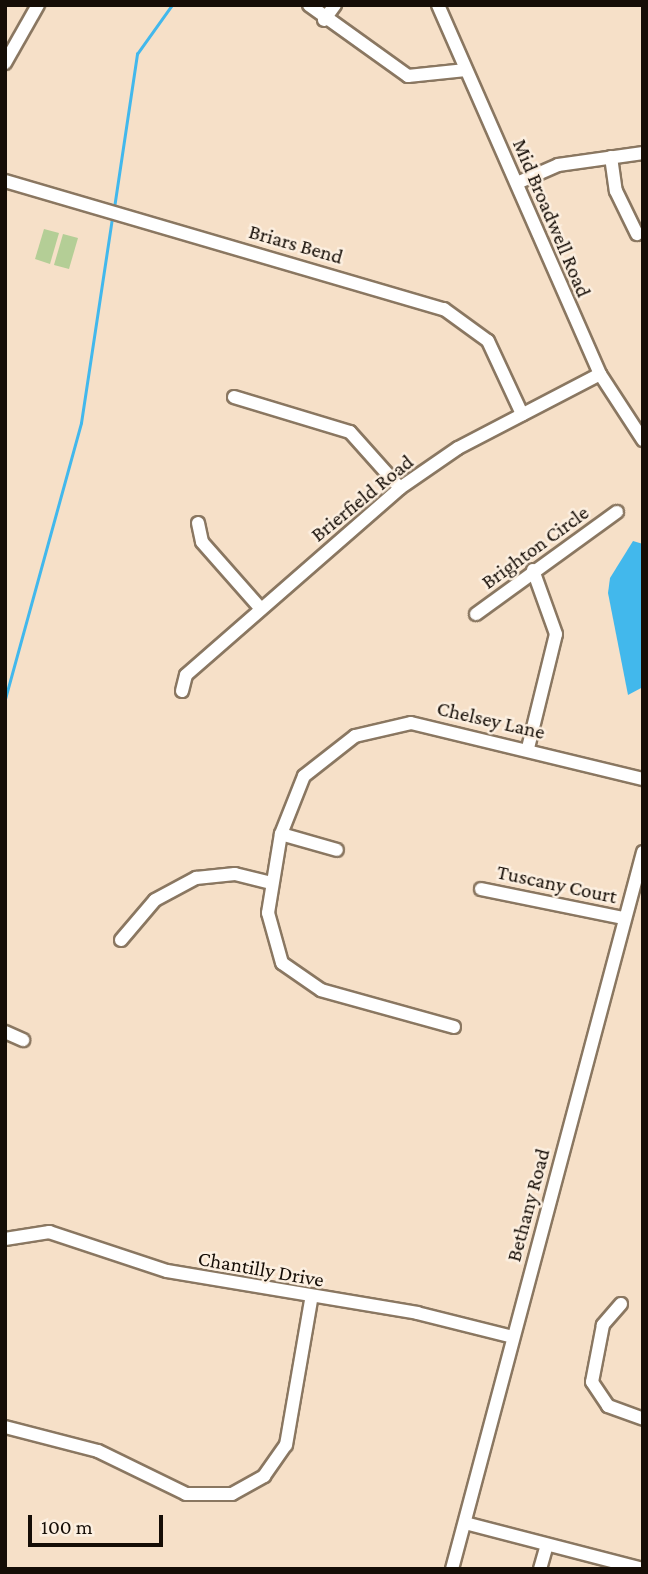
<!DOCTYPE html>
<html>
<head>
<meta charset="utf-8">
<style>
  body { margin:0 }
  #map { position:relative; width:648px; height:1574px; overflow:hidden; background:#f6e0c8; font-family:"Crimson Pro",serif }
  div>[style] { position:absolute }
  .green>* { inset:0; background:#b4ce96 }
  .water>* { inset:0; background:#42b8ec }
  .stream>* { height:2.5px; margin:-1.25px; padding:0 1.25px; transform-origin:1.25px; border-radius:1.25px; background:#42b8ec }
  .roads { filter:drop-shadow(2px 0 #8a7761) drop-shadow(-2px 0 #8a7761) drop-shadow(0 2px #8a7761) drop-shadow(0 -2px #8a7761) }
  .minor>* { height:12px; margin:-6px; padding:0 6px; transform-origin:6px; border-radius:6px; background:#fff }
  span { translate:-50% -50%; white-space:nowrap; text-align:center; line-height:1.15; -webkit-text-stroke:5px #fcefe0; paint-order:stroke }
  .street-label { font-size:21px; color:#150d06 }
  .frame { position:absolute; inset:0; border:7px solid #150d06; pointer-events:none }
  .scale { position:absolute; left:28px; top:1515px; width:135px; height:32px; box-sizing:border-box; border:4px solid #150d06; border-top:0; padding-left:9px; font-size:21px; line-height:24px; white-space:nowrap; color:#150d06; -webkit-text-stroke:5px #fcefe0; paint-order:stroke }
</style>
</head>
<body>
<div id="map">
  <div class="green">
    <div style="clip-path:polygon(44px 229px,59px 233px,50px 264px,35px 259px)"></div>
    <div style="clip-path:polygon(63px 234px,78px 238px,69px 269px,54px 265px)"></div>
  </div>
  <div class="water">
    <div style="clip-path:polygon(633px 541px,643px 544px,643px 687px,628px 695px,608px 593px,610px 578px)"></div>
  </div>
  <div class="stream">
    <div style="left:114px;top:208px;width:156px;rotate:-81.5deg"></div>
    <div style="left:137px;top:54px;width:60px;rotate:-54.5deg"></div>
    <div style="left:5px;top:699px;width:286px;rotate:-74.6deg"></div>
    <div style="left:81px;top:423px;width:207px;rotate:-81.4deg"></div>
  </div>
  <div class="roads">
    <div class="minor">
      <div style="left:309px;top:5px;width:122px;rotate:35.6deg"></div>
      <div style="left:408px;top:76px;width:58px;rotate:-5.9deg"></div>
      <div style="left:438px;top:5px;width:403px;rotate:66.3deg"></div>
      <div style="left:600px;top:374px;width:79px;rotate:56.9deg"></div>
      <div style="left:324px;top:20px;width:19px;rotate:-54deg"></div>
      <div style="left:5px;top:63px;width:67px;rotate:-60.4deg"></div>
      <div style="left:611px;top:157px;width:34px;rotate:82deg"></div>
      <div style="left:616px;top:191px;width:48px;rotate:64deg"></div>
      <div style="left:5px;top:181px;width:457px;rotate:16.3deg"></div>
      <div style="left:444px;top:309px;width:54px;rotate:36deg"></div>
      <div style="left:488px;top:341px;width:81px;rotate:65deg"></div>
      <div style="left:517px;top:183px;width:45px;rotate:-23.7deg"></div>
      <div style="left:558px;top:165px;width:86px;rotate:-8deg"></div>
      <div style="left:234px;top:397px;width:121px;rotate:16.8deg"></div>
      <div style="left:350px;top:432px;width:75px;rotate:48.2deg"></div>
      <div style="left:198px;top:523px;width:19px;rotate:78deg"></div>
      <div style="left:202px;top:542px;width:89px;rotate:48.6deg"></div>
      <div style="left:476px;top:614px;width:174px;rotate:-35.9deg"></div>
      <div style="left:182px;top:691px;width:16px;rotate:-76deg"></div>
      <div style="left:186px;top:675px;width:284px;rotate:-41.1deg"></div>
      <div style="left:400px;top:488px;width:70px;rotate:-34.6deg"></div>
      <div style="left:458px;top:448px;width:160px;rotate:-27.5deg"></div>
      <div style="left:528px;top:748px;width:117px;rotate:-76.2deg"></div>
      <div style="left:556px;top:634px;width:68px;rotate:-109.8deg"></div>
      <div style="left:281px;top:834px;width:58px;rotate:15.9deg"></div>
      <div style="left:481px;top:889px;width:146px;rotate:11.5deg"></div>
      <div style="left:121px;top:940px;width:52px;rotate:-49.6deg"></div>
      <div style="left:155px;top:900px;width:47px;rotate:-28.2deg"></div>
      <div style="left:196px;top:878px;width:39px;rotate:-6deg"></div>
      <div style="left:235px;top:874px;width:38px;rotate:14deg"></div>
      <div style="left:454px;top:1027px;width:138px;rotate:-164.5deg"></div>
      <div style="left:321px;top:990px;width:47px;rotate:-145.3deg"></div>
      <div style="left:282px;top:963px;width:52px;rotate:-105.6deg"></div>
      <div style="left:268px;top:913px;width:80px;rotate:-80.7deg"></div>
      <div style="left:281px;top:834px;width:62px;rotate:-68.4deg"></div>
      <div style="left:304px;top:776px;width:65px;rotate:-38.1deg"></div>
      <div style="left:355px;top:736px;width:57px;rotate:-13.1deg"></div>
      <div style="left:411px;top:723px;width:239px;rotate:13.6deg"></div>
      <div style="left:5px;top:1032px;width:20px;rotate:24deg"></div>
      <div style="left:5px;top:1239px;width:45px;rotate:-9deg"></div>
      <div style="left:49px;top:1232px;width:124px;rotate:18.3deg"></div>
      <div style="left:167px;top:1271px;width:254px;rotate:9.5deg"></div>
      <div style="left:417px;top:1313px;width:99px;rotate:14deg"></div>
      <div style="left:621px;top:1304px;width:28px;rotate:131deg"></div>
      <div style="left:603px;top:1325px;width:58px;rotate:100.9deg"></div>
      <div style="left:592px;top:1382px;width:29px;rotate:56deg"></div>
      <div style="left:608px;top:1406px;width:37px;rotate:20deg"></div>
      <div style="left:5px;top:1427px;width:96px;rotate:14.5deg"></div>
      <div style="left:98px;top:1451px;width:98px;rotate:26deg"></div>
      <div style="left:186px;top:1494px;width:46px"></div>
      <div style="left:232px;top:1494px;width:37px;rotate:-29deg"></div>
      <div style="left:264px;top:1476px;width:38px;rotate:-55deg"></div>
      <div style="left:286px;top:1445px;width:147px;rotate:-80.2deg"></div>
      <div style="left:465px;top:1523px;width:184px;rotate:14.5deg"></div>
      <div style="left:452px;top:1569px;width:742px;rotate:-75.08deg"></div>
      <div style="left:540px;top:1569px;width:25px;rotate:-74deg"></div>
    </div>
  </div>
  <div class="street-label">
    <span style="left:552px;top:218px;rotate:67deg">Mid Broadwell Road</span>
    <span style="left:296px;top:244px;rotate:16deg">Briars Bend</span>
    <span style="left:362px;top:498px;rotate:-39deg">Brierfield Road</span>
    <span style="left:535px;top:547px;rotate:-36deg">Brighton Circle</span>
    <span style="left:491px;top:720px;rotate:13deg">Chelsey Lane</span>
    <span style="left:557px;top:884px;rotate:12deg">Tuscany Court</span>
    <span style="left:528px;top:1205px;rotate:-75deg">Bethany Road</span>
    <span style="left:261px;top:1269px;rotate:10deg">Chantilly Drive</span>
  </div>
  <div class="frame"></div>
  <div class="scale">100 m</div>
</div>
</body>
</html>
